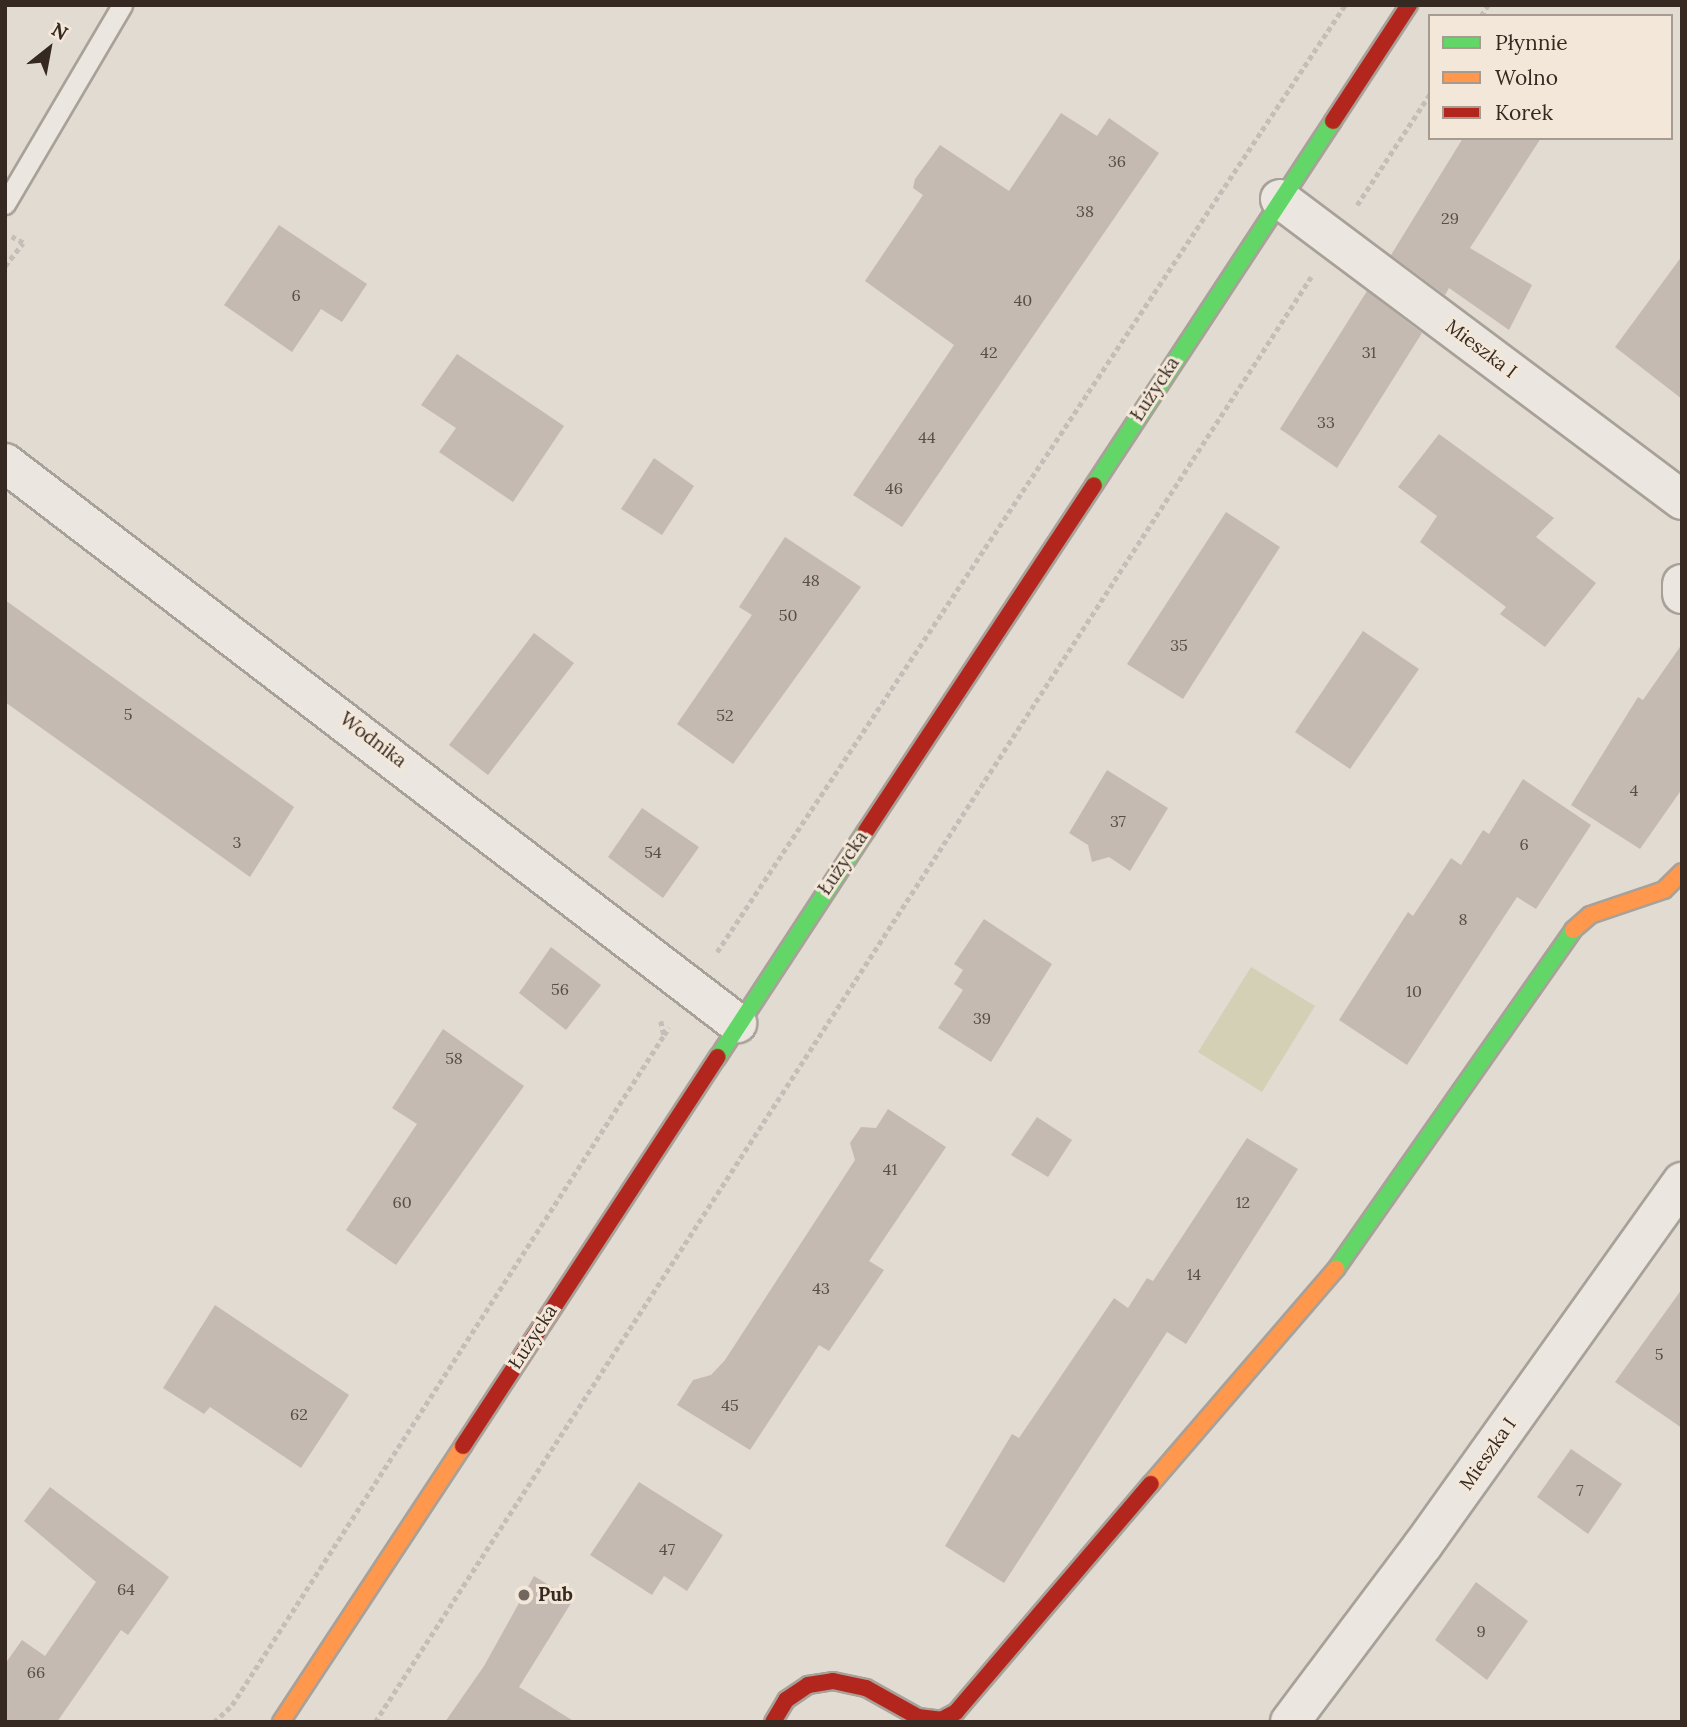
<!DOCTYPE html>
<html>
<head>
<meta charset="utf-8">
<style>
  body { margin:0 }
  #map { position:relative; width:1687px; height:1727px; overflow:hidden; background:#e2dbd1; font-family:Lora,serif }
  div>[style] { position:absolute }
  .green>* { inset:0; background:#d3d0b5 }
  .building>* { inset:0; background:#c5bab2 }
  .path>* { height:4.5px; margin-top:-2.25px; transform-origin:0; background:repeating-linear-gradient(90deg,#c3beb8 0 5px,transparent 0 8.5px) }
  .roads { filter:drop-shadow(2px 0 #a8a199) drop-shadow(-2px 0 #a8a199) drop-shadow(0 2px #a8a199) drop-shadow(0 -2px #a8a199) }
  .lane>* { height:19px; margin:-9.5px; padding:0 9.5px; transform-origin:9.5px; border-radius:9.5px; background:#ebe7e0 }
  .street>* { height:38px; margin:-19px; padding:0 19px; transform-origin:19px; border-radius:19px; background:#ebe7e0 }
  .fast>* { height:16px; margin:-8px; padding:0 8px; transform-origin:8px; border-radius:8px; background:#63d668 }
  .slow>* { height:16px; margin:-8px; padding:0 8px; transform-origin:8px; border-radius:8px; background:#ff974d }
  .jam>* { height:16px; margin:-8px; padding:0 8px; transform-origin:8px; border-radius:8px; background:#b3261e }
  .dots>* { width:19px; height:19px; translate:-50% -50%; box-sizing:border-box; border:4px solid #f2e7d8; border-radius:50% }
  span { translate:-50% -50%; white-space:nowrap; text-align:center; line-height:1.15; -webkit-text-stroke:6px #f2e7d8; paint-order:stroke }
  .number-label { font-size:16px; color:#5a4d45 }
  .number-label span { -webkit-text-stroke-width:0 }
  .street-label { font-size:19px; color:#362921 }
  .poi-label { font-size:19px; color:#362921; font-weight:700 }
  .left { translate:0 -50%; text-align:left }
  .frame { position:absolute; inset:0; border:7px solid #362921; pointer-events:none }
  .legend { position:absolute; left:1428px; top:14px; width:245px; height:126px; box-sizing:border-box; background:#f2e7d8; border:2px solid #a79b8f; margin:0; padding:9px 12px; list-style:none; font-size:21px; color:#362921 }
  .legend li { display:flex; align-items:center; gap:14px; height:35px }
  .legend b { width:35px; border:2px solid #a79b8f }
  .north { position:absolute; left:14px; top:14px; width:70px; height:70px; -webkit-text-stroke:5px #f2e7d8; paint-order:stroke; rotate:31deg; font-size:19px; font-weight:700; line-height:28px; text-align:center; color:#362921 }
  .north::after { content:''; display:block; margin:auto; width:24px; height:32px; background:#362921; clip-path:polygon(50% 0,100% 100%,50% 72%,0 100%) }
</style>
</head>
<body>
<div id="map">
  <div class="green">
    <div style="clip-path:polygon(1251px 967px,1315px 1006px,1262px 1092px,1198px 1052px)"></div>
  </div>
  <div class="building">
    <div style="clip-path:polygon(1061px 113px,1097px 136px,1109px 118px,1159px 153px,902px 527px,853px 495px,954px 345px,865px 281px,923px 195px,913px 188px,915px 179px,940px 145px,1009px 191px)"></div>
    <div style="clip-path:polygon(1463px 138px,1541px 138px,1470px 248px,1532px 285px,1509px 330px,1449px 288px,1445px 295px,1391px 255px)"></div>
    <div style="clip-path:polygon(279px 225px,367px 284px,342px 322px,321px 309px,292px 352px,224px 305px)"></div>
    <div style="clip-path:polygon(1682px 256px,1682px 399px,1615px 347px)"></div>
    <div style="clip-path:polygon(1367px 291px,1422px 333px,1337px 468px,1280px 429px)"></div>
    <div style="clip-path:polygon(457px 354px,564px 426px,513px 502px,439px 452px,456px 428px,421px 405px)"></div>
    <div style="clip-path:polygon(1439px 434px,1554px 518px,1536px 537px,1596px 583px,1545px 647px,1500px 614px,1506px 607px,1420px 542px,1437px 516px,1398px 487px)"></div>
    <div style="clip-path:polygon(654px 458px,694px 486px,662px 535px,621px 509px)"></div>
    <div style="clip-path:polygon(1226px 512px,1280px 547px,1183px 699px,1127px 664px)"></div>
    <div style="clip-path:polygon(785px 537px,861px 587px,733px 764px,677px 724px,752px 615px,739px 607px)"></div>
    <div style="clip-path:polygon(5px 600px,294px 807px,250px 877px,5px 702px)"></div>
    <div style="clip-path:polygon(1363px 631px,1419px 669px,1350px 769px,1295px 732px)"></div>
    <div style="clip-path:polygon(534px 633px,574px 663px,488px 775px,449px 745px)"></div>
    <div style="clip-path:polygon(1682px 644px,1682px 789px,1640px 849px,1571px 805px,1638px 697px,1643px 700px)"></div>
    <div style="clip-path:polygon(1107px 770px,1168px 808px,1130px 871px,1109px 857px,1092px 862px,1088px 845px,1069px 833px)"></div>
    <div style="clip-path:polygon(1523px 779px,1591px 825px,1536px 909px,1517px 897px,1407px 1065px,1339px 1020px,1408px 912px,1413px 916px,1451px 858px,1461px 865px,1483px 830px,1489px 834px)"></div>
    <div style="clip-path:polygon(642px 808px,699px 847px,663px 898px,608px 857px)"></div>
    <div style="clip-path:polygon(984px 919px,1052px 964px,991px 1062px,938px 1028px,963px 990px,954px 984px,963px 970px,954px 964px)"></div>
    <div style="clip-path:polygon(551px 947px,601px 985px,566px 1030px,519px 993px)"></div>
    <div style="clip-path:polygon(443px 1029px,524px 1086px,396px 1265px,346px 1230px,417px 1124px,392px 1108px)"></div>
    <div style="clip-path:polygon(888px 1109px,946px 1147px,869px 1261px,884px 1270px,829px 1351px,819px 1345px,750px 1450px,677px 1405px,693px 1380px,711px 1375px,725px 1360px,855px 1160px,850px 1143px,861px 1127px,876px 1128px)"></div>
    <div style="clip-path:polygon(1037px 1117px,1072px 1140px,1048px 1177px,1011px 1155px)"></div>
    <div style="clip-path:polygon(1247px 1138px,1298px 1169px,1186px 1344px,1167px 1332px,1004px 1583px,945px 1546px,1012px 1434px,1019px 1438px,1114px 1298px,1128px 1308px,1147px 1278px,1153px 1281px)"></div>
    <div style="clip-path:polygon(1682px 1289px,1682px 1428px,1615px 1382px)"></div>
    <div style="clip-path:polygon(215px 1305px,349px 1395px,301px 1468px,210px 1407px,204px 1414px,163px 1388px)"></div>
    <div style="clip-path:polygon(1571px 1449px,1622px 1484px,1588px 1534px,1537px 1497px)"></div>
    <div style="clip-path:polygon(639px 1482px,723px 1535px,687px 1591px,664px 1576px,652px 1595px,590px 1555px)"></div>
    <div style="clip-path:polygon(50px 1487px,169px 1577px,128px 1635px,121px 1630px,57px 1722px,5px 1722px,5px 1664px,22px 1640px,45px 1656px,96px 1582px,24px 1521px)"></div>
    <div style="clip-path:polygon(534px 1576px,573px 1600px,519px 1687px,575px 1722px,445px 1722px,484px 1666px)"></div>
    <div style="clip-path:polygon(1476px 1582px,1528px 1621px,1487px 1680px,1435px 1640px)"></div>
  </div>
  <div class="path">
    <div style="left:1481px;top:16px;width:13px;rotate:-58deg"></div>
    <div style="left:1357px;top:205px;width:133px;rotate:-56.7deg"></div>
    <div style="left:5px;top:266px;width:29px;rotate:-52deg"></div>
    <div style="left:23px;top:243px;width:13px;rotate:-151deg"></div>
    <div style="left:717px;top:952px;width:1136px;rotate:-56.45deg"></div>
    <div style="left:661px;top:1021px;width:14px;rotate:78deg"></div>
    <div style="left:664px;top:1035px;width:9px;rotate:-58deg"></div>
    <div style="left:214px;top:1722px;width:25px;rotate:-43deg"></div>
    <div style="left:232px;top:1705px;width:797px;rotate:-57.19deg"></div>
    <div style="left:375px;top:1722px;width:1722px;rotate:-57.07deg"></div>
  </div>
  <div class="roads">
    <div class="lane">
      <div style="left:5px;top:204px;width:231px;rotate:-59.5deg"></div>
    </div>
    <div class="street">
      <div style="left:1280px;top:199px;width:502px;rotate:36.82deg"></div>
      <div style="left:5px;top:463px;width:922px;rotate:37.42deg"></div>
      <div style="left:1682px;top:584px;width:10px;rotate:90deg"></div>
      <div style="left:1290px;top:1722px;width:221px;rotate:-53.1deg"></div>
      <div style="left:1423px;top:1545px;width:446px;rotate:-54.5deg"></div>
    </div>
    <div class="fast">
      <div style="left:1094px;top:485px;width:435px;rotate:-56.7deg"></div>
      <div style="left:718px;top:1057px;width:270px;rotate:-56.8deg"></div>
      <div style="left:1336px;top:1269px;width:414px;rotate:-55deg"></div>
    </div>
    <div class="slow">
      <div style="left:1573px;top:930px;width:23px;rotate:-41deg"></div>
      <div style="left:1590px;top:915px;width:78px;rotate:-18.7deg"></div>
      <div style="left:1664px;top:890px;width:25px;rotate:-45deg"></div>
      <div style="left:1151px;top:1484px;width:284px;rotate:-49.3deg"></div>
      <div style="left:281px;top:1722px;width:331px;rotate:-56.6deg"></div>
    </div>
    <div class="jam">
      <div style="left:1333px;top:121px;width:139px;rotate:-56.8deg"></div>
      <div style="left:866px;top:831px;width:414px;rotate:-56.6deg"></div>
      <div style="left:463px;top:1446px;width:465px;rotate:-56.8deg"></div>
      <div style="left:773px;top:1722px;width:26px;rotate:-59deg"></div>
      <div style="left:786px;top:1700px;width:27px;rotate:-34deg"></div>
      <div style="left:808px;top:1685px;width:25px;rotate:-9deg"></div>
      <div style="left:833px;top:1681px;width:34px;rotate:12deg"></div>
      <div style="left:866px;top:1688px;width:60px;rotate:29.1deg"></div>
      <div style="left:918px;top:1717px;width:23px;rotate:7deg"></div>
      <div style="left:941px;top:1720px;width:17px;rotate:-28deg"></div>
      <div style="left:956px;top:1712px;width:300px;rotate:-49.5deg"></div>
    </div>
  </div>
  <div class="dots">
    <div style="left:524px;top:1595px;background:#72675f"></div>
  </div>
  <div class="number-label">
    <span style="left:1117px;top:161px">36</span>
    <span style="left:1085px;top:211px">38</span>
    <span style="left:1450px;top:218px">29</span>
    <span style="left:296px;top:295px">6</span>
    <span style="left:1023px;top:300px">40</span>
    <span style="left:989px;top:352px">42</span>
    <span style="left:1369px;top:352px">31</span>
    <span style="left:1326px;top:422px">33</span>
    <span style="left:927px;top:437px">44</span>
    <span style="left:894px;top:488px">46</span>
    <span style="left:811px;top:580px">48</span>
    <span style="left:788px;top:615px">50</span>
    <span style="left:1179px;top:645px">35</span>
    <span style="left:128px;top:714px">5</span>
    <span style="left:725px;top:715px">52</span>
    <span style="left:1634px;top:790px">4</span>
    <span style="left:1118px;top:821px">37</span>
    <span style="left:237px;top:842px">3</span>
    <span style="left:1524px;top:844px">6</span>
    <span style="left:653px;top:852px">54</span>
    <span style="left:1463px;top:919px">8</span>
    <span style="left:560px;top:989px">56</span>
    <span style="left:1414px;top:991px">10</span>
    <span style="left:982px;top:1018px">39</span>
    <span style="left:454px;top:1058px">58</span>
    <span style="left:890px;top:1169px">41</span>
    <span style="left:402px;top:1202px">60</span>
    <span style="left:1243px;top:1202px">12</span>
    <span style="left:1194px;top:1274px">14</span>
    <span style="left:821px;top:1288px">43</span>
    <span style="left:1659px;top:1354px">5</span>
    <span style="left:730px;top:1405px">45</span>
    <span style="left:299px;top:1414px">62</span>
    <span style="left:1580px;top:1490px">7</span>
    <span style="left:667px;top:1549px">47</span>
    <span style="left:126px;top:1589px">64</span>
    <span style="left:1481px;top:1631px">9</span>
    <span style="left:36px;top:1672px">66</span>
  </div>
  <div class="street-label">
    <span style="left:1481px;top:349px;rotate:37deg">Mieszka I</span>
    <span style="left:1155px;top:389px;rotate:-57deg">Łużycka</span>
    <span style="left:373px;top:740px;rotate:37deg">Wodnika</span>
    <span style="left:843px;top:863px;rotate:-56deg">Łużycka</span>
    <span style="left:533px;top:1337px;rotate:-57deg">Łużycka</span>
    <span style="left:1488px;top:1454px;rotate:-55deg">Mieszka I</span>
  </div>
  <div class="poi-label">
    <span class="left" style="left:538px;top:1595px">Pub</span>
  </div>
  <div class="frame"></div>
  <ul class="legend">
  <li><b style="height:9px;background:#63d668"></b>Płynnie</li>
  <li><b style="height:9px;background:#ff974d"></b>Wolno</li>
  <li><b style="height:9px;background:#b3261e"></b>Korek</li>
  </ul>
  <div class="north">N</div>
</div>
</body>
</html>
